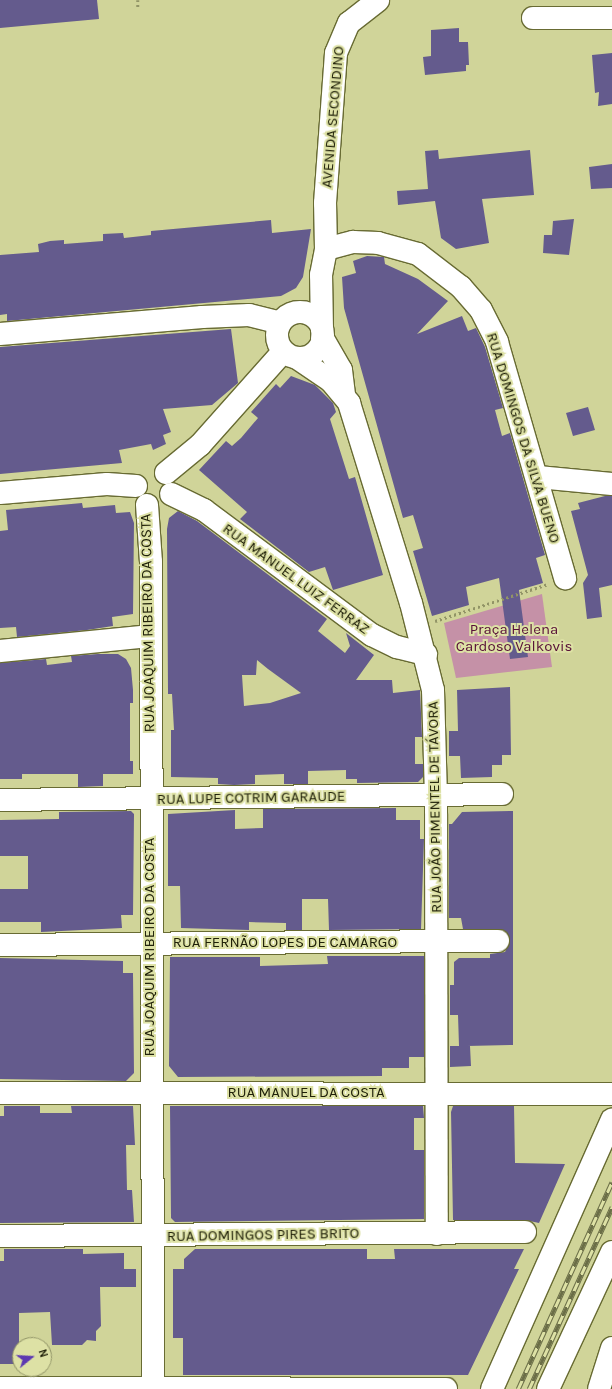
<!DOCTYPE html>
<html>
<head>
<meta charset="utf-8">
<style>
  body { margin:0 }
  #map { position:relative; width:612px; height:1389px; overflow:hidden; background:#d0d499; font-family:Karla,sans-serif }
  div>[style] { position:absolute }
  .green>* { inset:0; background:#c591a7 }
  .building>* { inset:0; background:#645b8d }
  .path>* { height:2.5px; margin-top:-1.25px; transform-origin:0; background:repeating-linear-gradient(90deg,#919466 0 2px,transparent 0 5px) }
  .roads { filter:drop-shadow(1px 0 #686b33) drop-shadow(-1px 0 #686b33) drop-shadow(0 1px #686b33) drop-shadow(0 -1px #686b33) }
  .minor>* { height:22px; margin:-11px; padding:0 11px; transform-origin:11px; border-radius:11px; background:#fff }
  .minor>.ring { margin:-11px; padding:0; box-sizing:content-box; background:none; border:22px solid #fff; border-radius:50% }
  .major>* { height:22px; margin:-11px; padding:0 11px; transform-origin:11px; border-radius:11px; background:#fff }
  .rail>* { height:4.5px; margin-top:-2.25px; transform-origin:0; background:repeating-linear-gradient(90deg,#dde1a5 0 9px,#6b6e47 0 18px); box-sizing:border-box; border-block:1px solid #6b6e47 }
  span { translate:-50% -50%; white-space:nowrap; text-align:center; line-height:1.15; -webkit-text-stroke:4px #dde1a5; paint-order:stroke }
  .street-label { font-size:15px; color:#202109 }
  .park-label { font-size:15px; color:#570f37 }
  .north { position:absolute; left:12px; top:1337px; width:40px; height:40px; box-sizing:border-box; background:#dde1a5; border:1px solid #919467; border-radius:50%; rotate:72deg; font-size:11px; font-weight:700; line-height:16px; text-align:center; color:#202109 }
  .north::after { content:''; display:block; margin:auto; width:14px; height:18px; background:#5d39b1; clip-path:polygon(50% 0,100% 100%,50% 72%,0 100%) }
</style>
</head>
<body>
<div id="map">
  <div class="green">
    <div style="clip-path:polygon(542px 594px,552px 667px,456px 678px,444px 623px)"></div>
  </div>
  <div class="building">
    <div style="clip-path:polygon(0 0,97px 0,99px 19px,0 28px)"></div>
    <div style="clip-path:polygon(459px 28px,459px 42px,468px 42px,469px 65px,466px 65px,466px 71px,425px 75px,423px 57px,431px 56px,431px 30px)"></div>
    <div style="clip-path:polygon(612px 53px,612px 104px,598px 106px,599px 92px,595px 93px,592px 55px)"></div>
    <div style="clip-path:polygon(438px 150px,439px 159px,530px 150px,534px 195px,482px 199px,489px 243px,456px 249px,441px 238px,435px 201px,398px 205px,397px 191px,428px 189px,425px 151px)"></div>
    <div style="clip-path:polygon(612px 164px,612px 188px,591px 189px,589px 167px)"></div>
    <div style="clip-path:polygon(574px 219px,569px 255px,543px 253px,544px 235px,552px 235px,553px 221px)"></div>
    <div style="clip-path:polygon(271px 220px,272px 233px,311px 229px,303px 277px,296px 288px,281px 296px,7px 321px,7px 314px,0 315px,0 255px,39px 252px,38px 244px,50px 241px,64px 240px,64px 244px,103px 241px,103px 234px,123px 233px,124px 238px,151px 235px,151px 231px)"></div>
    <div style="clip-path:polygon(367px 256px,384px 257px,385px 264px,418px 279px,448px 301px,417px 334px,462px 316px,468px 331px,476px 328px,485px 347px,503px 408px,495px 410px,502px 436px,510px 433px,545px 555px,536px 558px,543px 583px,519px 590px,528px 657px,510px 659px,499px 578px,466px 587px,469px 605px,432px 616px,413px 551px,423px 548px,413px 515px,403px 518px,344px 308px,342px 277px,356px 273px,353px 261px)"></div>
    <div style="clip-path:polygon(231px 329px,238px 383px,212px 405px,163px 409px,171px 432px,163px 435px,166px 444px,153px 450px,151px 444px,119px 450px,122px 463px,0 474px,0 347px)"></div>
    <div style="clip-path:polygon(291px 376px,315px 385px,333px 403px,336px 412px,330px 419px,349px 479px,355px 477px,383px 575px,333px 590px,325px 567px,309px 572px,240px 519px,247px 512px,199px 470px,226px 441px,232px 446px,241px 438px,258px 418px,251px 412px,276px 384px,280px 388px)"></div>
    <div style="clip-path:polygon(588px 407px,595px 430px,573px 436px,566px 413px)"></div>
    <div style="clip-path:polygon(605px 496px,612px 496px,612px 585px,599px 588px,602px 617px,587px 619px,583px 583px,588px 575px,571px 511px,580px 509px,578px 503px)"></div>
    <div style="clip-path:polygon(82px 503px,83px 508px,115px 505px,116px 513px,130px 512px,134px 523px,133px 614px,112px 617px,113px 626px,87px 630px,17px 637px,16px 627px,0 628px,0 531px,8px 530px,6px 510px)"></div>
    <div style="clip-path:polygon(evenodd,178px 511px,197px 521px,327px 619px,318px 631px,345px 653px,350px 646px,346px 633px,374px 655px,356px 680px,392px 680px,393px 693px,420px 690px,422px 737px,415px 737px,415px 764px,423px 764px,423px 777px,418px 782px,357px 783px,357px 779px,346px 779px,346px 770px,308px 771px,308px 784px,284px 784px,284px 774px,255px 775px,255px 784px,234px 785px,218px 784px,218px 778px,171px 777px,171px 730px,174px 730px,172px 694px,168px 694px,167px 529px,169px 518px,178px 511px,257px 660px,268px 669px,301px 693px,270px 703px,244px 706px,242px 675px,256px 675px,257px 660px)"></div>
    <div style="clip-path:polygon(98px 654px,118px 654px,126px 659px,131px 668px,133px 690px,133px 703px,130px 703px,130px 761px,133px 761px,133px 774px,103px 774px,103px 786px,78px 787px,78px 774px,22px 774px,22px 779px,0 779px,0 663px,46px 659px,47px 665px,72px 662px,71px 656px)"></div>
    <div style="clip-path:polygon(510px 687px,511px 755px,502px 755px,502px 765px,492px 765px,492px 777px,461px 778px,460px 756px,449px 756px,449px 731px,458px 731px,457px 690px)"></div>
    <div style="clip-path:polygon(396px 808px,396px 820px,420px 820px,420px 839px,424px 839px,421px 929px,329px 930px,328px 899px,302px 899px,302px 930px,286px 930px,286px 923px,249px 922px,249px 930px,181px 928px,180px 886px,168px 886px,168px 814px,235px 810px,235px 829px,263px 828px,263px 809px)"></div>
    <div style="clip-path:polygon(131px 811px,134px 814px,133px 915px,121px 915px,122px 928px,41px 932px,41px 922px,0 922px,0 889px,28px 889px,28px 856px,0 856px,0 820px,59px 819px,59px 812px)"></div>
    <div style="clip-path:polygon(513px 811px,513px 1045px,467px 1046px,470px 1046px,471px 1066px,450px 1067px,450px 1046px,459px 1046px,458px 1015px,450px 1015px,450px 985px,454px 985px,454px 962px,459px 958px,490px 958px,490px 954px,505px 952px,510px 941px,504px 930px,463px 929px,461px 918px,449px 918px,449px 824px,452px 824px,462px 812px)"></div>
    <div style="clip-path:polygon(327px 956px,424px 956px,424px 1057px,409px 1057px,409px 1068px,382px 1068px,382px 1076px,178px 1077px,169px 1066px,170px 957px,260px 957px,260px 966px,328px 964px)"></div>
    <div style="clip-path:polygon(0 958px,123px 961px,123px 973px,133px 973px,134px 1073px,126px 1081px,0 1079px)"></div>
    <div style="clip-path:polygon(4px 1106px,40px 1106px,40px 1113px,72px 1113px,71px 1106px,133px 1106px,135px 1145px,126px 1145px,127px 1190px,132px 1190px,134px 1222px,0 1223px,0 1116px,4px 1116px)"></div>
    <div style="clip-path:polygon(170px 1106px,423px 1106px,424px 1118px,414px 1118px,414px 1150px,424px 1150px,424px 1219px,175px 1222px,171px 1218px)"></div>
    <div style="clip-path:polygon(453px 1106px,514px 1106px,515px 1163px,565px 1164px,539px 1223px,525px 1220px,453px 1220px,451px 1112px)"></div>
    <div style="clip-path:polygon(4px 1249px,83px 1249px,83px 1254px,124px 1253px,124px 1269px,136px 1269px,136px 1287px,100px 1287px,101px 1326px,96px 1331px,96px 1341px,87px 1340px,82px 1345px,52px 1345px,50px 1312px,19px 1313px,19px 1364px,0 1364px,0 1261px,4px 1261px)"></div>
    <div style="clip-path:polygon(195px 1249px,367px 1249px,367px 1259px,395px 1259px,394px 1249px,524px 1249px,514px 1269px,519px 1269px,468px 1375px,183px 1375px,183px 1338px,173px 1338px,173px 1269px,184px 1269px,184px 1259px)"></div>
  </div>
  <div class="path">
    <div style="left:138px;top:0;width:9px;rotate:90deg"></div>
    <div style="left:435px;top:621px;width:119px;rotate:-18.1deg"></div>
  </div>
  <div class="roads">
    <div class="minor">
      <div style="left:533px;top:18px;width:79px"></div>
      <div style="left:326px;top:249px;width:28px;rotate:-15deg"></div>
      <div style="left:353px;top:242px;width:25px;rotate:2deg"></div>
      <div style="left:378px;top:243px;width:41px;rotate:15.4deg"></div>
      <div style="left:418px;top:254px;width:54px;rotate:37.5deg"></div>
      <div style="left:461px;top:287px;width:30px;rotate:49deg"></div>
      <div style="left:481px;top:310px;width:36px;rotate:63deg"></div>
      <div style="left:497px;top:342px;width:246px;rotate:73.9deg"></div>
      <div class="ring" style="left:277px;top:312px;width:24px;height:24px"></div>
      <div style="left:322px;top:330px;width:55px;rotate:-91deg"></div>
      <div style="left:321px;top:275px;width:26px;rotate:-79deg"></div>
      <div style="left:326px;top:249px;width:46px;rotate:-91.2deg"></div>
      <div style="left:325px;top:203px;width:150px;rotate:-85.8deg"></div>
      <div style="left:336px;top:53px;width:33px;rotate:-67deg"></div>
      <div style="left:349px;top:23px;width:37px;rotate:-38deg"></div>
      <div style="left:0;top:334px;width:203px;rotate:-4.8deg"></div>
      <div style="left:202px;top:317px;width:47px;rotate:-2.4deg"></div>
      <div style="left:249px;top:315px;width:32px;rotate:14deg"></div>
      <div style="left:322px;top:337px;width:38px;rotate:60deg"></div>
      <div style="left:341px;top:370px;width:25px;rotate:83deg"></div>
      <div style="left:297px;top:358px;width:40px;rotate:34deg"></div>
      <div style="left:330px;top:380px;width:30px;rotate:50deg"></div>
      <div style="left:349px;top:403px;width:209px;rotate:72.8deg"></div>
      <div style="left:411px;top:603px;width:90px;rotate:75.8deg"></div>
      <div style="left:433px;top:690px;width:105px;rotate:88.4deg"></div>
      <div style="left:436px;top:795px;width:439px;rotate:89.9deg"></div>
      <div style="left:166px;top:473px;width:44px;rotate:-39.5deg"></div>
      <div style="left:200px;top:445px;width:125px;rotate:-48.3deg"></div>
      <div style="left:538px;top:477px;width:74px;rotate:5.4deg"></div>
      <div style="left:0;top:493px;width:107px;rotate:-4.8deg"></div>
      <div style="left:107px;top:484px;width:29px;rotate:4deg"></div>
      <div style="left:171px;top:494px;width:37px;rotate:26deg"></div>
      <div style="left:204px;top:510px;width:209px;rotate:36.7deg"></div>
      <div style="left:372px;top:635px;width:28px;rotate:26deg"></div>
      <div style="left:397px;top:647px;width:30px;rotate:14deg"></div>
      <div style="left:147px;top:505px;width:57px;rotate:86deg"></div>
      <div style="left:151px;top:562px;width:827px;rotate:89.86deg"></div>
      <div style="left:0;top:651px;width:151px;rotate:-5.7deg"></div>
      <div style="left:0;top:800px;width:502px;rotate:-0.68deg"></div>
      <div style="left:0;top:945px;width:498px;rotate:-0.5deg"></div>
      <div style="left:0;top:1093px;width:612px;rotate:0.09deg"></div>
      <div style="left:0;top:1236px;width:525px;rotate:-0.44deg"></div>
      <div style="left:0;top:1388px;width:446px;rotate:0.1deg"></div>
      <div style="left:599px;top:1389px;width:43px;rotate:-72.4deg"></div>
    </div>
    <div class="major">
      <div style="left:492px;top:1389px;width:295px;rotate:-66deg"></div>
      <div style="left:548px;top:1389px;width:151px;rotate:-65deg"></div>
    </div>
  </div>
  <div class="rail">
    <div style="left:518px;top:1389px;width:227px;rotate:-65.6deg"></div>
    <div style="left:529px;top:1389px;width:200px;rotate:-65.5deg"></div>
  </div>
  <div class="street-label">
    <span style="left:333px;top:117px;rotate:-85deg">AVENIDA SECONDINO</span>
    <span style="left:523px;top:438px;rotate:73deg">RUA DOMINGOS DA SILVA BUENO</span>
    <span style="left:296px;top:579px;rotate:36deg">RUA MANUEL LUIZ FERRAZ</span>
    <span style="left:148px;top:623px;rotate:-91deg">RUA JOAQUIM RIBEIRO DA COSTA</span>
    <span style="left:251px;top:798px;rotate:-1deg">RUA LUPE COTRIM GARAUDE</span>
    <span style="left:435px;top:807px;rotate:-91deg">RUA JOÃO PIMENTEL DE TÁVORA</span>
    <span style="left:285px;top:943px">RUA FERNÃO LOPES DE CAMARGO</span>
    <span style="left:150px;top:947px;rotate:-90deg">RUA JOAQUIM RIBEIRO DA COSTA</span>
    <span style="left:306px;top:1093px">RUA MANUEL DA COSTA</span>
    <span style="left:263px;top:1235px;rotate:-1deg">RUA DOMINGOS PIRES BRITO</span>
  </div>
  <div class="park-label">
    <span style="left:514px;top:638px">Praça Helena<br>Cardoso Valkovis</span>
  </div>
  <div class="north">N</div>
</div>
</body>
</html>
